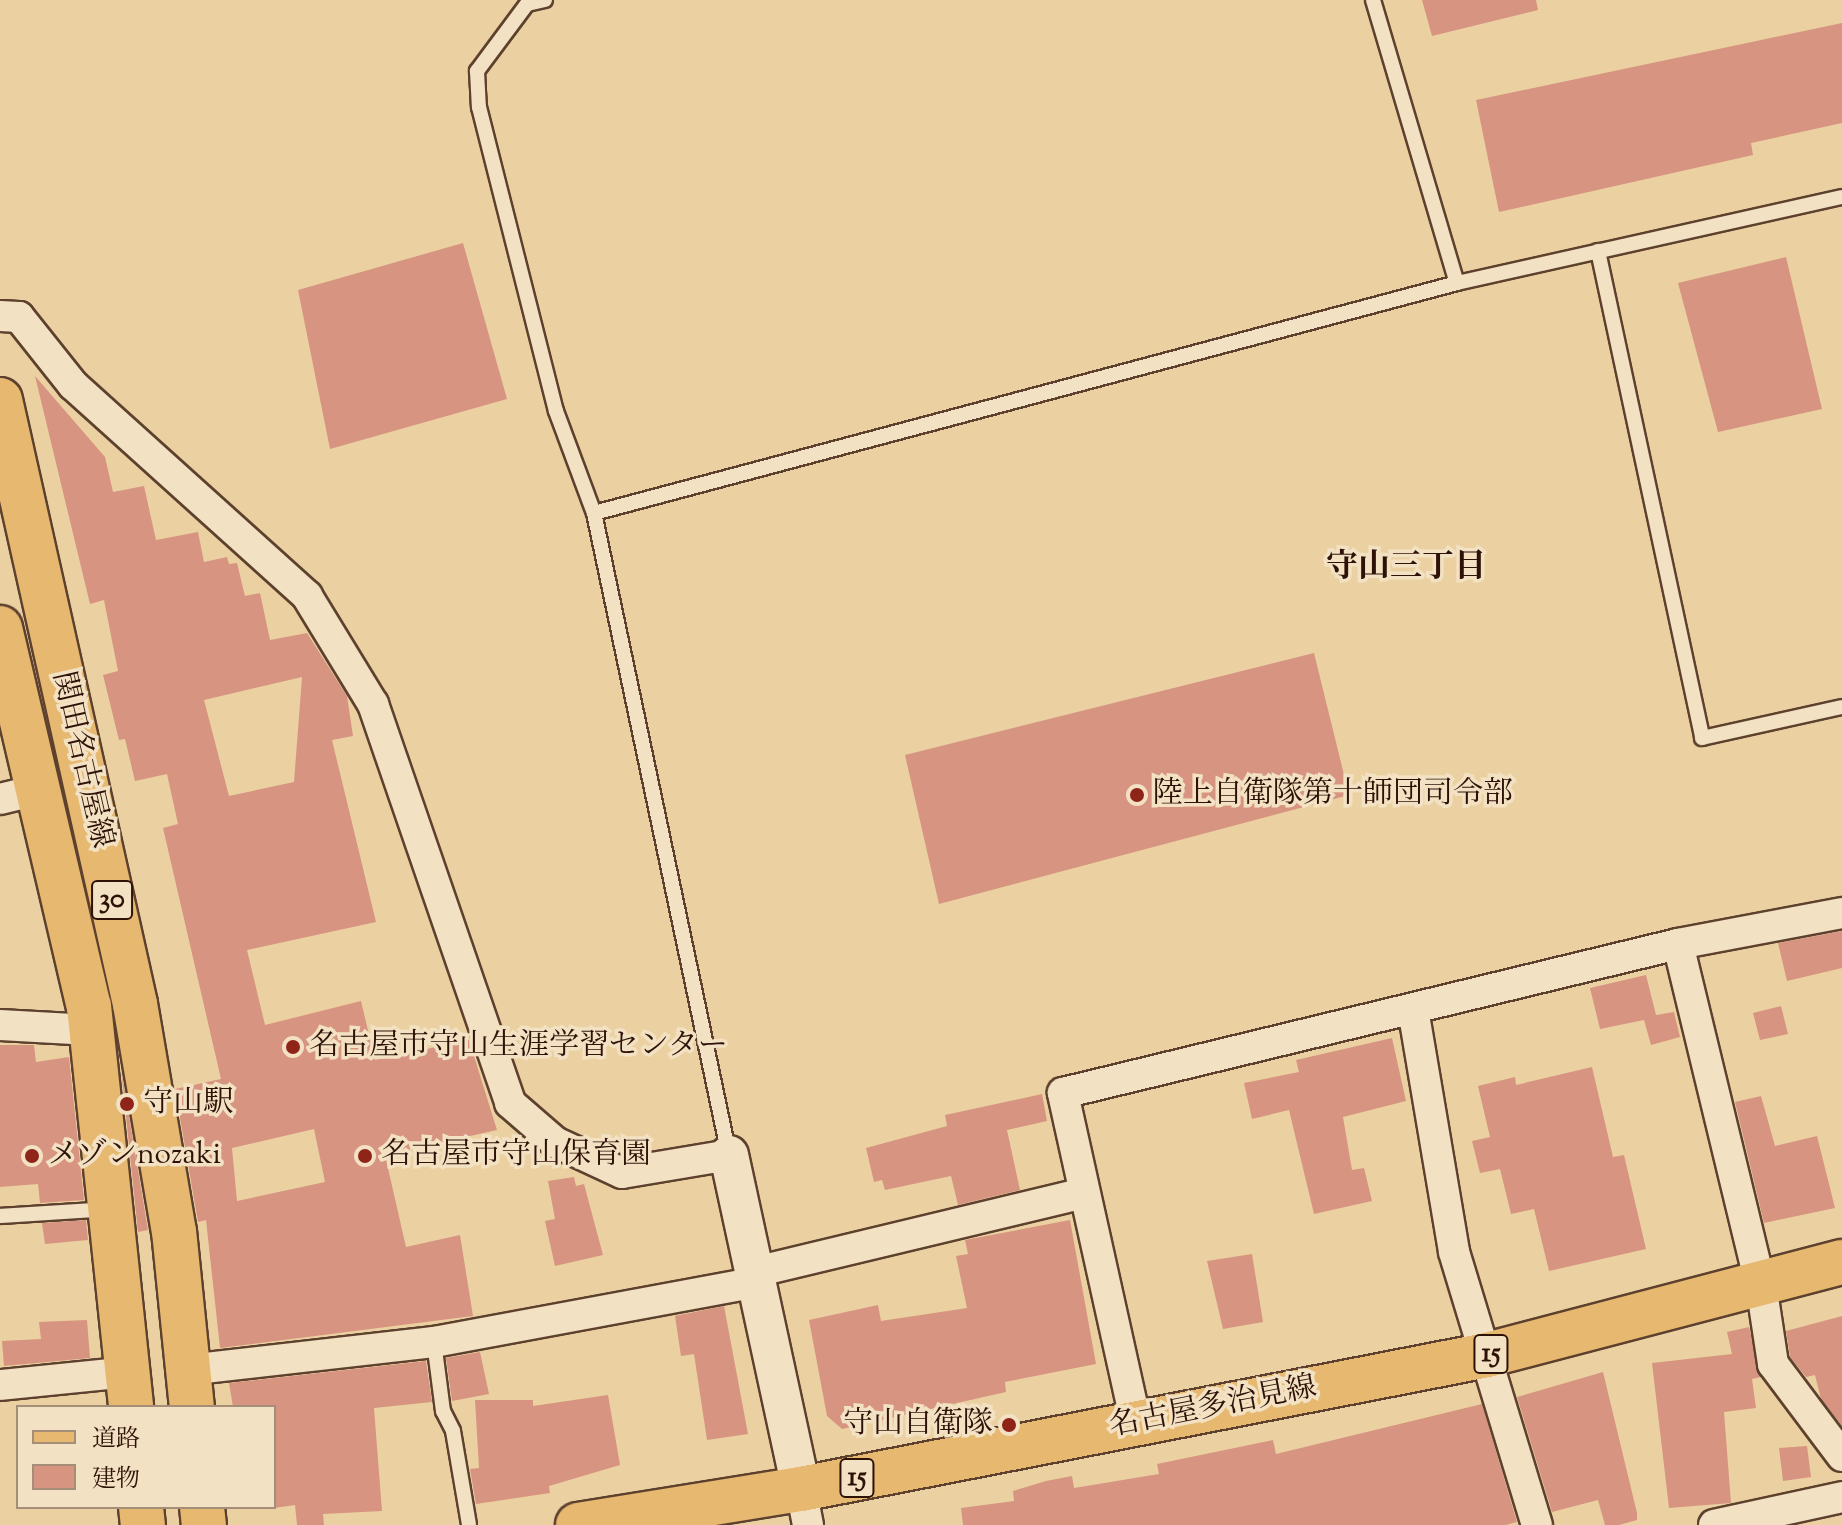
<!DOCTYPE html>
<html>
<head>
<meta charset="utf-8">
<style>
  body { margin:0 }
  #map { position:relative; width:1842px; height:1525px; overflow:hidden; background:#ebd1a1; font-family:"Sorts Mill Goudy","Noto Serif JP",serif }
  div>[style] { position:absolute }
  .building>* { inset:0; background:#d79480 }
  .roads { filter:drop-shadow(2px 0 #5d412e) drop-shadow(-2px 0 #5d412e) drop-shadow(0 2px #5d412e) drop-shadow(0 -2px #5d412e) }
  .service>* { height:14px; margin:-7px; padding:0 7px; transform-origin:7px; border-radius:7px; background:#f2e1c2 }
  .minor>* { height:30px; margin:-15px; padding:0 15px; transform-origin:15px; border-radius:15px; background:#f2e1c2 }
  .tertiary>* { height:38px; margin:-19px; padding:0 19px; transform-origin:19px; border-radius:19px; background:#f2e1c2 }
  .primary>* { height:44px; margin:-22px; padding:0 22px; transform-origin:22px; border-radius:22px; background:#e6b870 }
  .dots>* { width:22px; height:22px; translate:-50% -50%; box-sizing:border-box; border:4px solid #f2e1c2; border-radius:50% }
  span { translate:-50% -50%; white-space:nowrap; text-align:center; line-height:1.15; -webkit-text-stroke:7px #f2e1c2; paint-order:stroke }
  .shield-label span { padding:2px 6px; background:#f2e1c2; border:2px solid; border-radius:6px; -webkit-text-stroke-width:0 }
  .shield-label { font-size:28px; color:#2e1107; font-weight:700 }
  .street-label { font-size:30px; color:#2e1107 }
  .poi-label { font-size:30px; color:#2e1107 }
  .left { translate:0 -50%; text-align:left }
  .right { translate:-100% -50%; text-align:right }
  .neighbourhood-label { font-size:32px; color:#2e1107; font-weight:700 }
  .legend { position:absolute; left:16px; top:1405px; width:260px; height:104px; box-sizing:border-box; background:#f2e1c2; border:2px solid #a48e77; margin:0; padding:10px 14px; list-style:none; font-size:24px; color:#2e1107 }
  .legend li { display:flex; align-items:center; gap:16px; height:40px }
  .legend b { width:40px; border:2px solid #a48e77 }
</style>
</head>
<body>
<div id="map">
  <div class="building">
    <div style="clip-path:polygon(1422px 0,1536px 0,1538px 10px,1432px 36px)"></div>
    <div style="clip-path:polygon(1842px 23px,1842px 123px,1751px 143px,1753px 155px,1499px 212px,1476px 100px)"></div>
    <div style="clip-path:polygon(463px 243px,507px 399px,330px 449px,298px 290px)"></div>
    <div style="clip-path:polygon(1786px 257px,1822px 409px,1718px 432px,1678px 283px)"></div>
    <div style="clip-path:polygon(evenodd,35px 376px,105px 457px,113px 492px,144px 486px,156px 540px,198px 532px,204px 562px,227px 557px,229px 564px,237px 563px,245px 596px,260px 593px,270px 640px,307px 633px,347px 696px,353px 736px,332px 740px,376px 922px,247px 950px,265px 1025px,361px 1001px,375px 1060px,469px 1040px,497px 1130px,385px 1155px,406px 1247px,460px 1235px,473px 1316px,220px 1348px,206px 1220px,198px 1222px,175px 1089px,221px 1079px,163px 828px,178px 824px,167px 774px,135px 781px,125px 739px,119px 740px,103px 675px,118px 671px,104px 600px,90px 604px,35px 376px,302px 677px,294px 782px,229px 796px,204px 700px,302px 677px,35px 376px,314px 1129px,325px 1182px,237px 1201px,232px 1148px,314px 1129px)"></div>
    <div style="clip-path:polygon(1314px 653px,1349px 795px,939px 904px,905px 755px)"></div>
    <div style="clip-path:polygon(1842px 931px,1842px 968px,1787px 981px,1778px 943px)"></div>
    <div style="clip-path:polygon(1646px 975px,1656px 1015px,1674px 1012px,1680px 1037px,1651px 1045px,1644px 1020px,1600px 1029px,1590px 988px)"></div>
    <div style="clip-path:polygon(1781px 1006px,1788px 1034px,1760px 1040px,1753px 1013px)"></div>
    <div style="clip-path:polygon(1392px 1038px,1406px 1101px,1343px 1117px,1352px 1170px,1364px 1168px,1372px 1201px,1314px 1214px,1289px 1110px,1252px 1119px,1244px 1083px,1299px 1072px,1296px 1060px)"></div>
    <div style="clip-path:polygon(0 1045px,34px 1045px,36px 1062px,69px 1057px,84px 1200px,40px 1203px,38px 1184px,0 1187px)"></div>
    <div style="clip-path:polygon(1592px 1067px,1613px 1157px,1624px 1155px,1646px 1249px,1549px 1271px,1534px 1209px,1511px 1214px,1500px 1169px,1480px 1173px,1472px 1141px,1490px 1137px,1478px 1086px,1515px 1077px,1516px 1085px)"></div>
    <div style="clip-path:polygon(121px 1068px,148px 1230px,138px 1232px)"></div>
    <div style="clip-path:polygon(1042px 1094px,1047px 1121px,1007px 1130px,1020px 1190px,958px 1205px,951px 1176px,885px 1190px,882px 1180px,874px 1182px,866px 1148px,947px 1126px,945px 1115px)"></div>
    <div style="clip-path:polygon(1761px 1096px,1775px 1146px,1817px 1136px,1835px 1208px,1764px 1223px,1735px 1102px)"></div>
    <div style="clip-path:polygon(574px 1177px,576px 1186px,584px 1184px,603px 1255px,555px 1266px,545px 1221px,555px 1219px,548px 1181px)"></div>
    <div style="clip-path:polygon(86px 1220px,88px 1240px,45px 1244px,42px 1223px)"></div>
    <div style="clip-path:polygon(1070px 1220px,1096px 1364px,1005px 1382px,1006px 1392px,842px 1429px,827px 1416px,809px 1320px,878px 1305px,881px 1321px,967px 1308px,956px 1256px,968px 1254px,965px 1240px)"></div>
    <div style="clip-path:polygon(1252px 1254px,1263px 1322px,1223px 1329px,1207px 1261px)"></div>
    <div style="clip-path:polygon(724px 1306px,748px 1434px,707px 1440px,694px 1354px,681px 1356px,675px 1316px)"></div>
    <div style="clip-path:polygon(1842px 1316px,1842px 1426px,1821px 1399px,1815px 1375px,1806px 1377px,1790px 1357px,1786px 1331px)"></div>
    <div style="clip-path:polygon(87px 1320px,90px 1358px,4px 1366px,2px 1341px,41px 1339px,39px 1322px)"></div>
    <div style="clip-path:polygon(1749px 1327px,1761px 1377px,1752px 1379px,1756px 1408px,1724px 1412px,1731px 1503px,1669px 1508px,1652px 1363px,1732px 1354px,1727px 1332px)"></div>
    <div style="clip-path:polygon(480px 1352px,489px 1394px,452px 1401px,446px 1358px)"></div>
    <div style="clip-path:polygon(426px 1361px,432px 1402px,374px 1408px,382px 1511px,323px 1514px,324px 1525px,297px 1525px,295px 1505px,274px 1508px,274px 1407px,233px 1407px,229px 1383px)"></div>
    <div style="clip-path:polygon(1603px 1372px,1637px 1513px,1637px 1520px,1619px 1525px,1605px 1525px,1598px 1500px,1552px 1512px,1517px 1397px)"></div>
    <div style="clip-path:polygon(608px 1395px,620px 1465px,549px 1486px,550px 1493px,476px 1504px,470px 1469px,479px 1468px,475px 1400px,533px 1400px,533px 1406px)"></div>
    <div style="clip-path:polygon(1482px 1404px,1517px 1522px,1506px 1525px,963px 1525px,961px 1508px,1014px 1501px,1013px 1491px,1046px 1481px,1072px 1476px,1074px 1488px,1159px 1474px,1157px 1464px,1273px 1440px,1276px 1454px)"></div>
    <div style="clip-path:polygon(1807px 1446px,1811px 1477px,1783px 1481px,1779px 1448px)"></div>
  </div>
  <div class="roads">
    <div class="service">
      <div style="left:545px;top:0;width:18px;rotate:167deg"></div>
      <div style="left:527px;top:4px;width:84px;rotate:126.7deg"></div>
      <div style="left:477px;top:71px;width:36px;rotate:87deg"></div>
      <div style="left:479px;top:107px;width:314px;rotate:75.8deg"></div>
      <div style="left:556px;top:411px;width:109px;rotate:69.6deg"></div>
      <div style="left:594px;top:513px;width:656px;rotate:78.12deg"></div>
      <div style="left:1373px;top:0;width:295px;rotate:73.5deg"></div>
      <div style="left:1457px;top:283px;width:394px;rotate:-12.6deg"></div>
      <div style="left:1598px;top:251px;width:498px;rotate:77.9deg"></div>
      <div style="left:1702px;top:738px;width:143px;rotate:-12.5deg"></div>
      <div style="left:594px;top:513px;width:893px;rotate:-14.92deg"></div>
      <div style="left:0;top:1216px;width:107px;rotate:-3.7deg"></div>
      <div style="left:434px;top:1342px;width:70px;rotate:82.6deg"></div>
      <div style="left:443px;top:1411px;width:22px;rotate:63deg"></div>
      <div style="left:453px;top:1431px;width:95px;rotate:80.3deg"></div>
    </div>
    <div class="minor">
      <div style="left:0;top:316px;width:19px;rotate:3deg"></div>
      <div style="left:19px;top:317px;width:87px;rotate:51.5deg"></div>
      <div style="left:73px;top:385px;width:315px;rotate:42deg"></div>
      <div style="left:307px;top:596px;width:127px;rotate:58.6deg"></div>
      <div style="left:373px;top:704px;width:422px;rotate:71deg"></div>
      <div style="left:510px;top:1103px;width:60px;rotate:40.9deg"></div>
      <div style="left:555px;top:1142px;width:74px;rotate:24.8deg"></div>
      <div style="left:622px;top:1173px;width:109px;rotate:-9.5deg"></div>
      <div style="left:0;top:799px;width:42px;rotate:-13.7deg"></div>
      <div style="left:1678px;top:944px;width:357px;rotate:76.4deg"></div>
      <div style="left:1762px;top:1291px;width:74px;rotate:81.4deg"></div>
      <div style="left:1773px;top:1364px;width:115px;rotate:53.1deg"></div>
      <div style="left:1413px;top:1009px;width:246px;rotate:80.4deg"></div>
      <div style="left:1454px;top:1252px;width:285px;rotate:73.1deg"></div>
      <div style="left:0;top:1025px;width:91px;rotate:3.1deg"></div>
      <div style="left:755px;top:1272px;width:338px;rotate:-13.5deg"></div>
      <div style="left:188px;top:1370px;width:248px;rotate:-6.5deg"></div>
      <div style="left:434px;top:1342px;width:329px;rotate:-10.5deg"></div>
      <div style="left:0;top:1385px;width:128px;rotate:-5.8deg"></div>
      <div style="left:1136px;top:1423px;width:338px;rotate:-102.5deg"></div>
      <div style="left:1063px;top:1093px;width:633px;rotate:-13.62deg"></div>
      <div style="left:1678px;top:944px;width:167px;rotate:-10.7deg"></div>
      <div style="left:801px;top:1489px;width:37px;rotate:79deg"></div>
      <div style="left:1714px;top:1525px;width:131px;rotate:-12.3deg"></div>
    </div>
    <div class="tertiary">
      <div style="left:729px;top:1155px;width:342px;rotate:77.8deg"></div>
    </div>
    <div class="primary">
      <div style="left:0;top:400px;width:619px;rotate:77.4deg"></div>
      <div style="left:135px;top:1004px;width:230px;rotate:80.3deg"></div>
      <div style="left:174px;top:1231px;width:177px;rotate:84.2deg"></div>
      <div style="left:0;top:628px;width:388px;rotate:76.8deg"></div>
      <div style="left:89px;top:1006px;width:403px;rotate:84deg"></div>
      <div style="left:141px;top:1507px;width:18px;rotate:84deg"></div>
      <div style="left:202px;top:1507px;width:18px;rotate:84deg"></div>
      <div style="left:578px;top:1525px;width:226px;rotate:-9.2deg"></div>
      <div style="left:801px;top:1489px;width:699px;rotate:-11.05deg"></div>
      <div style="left:1487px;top:1355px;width:367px;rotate:-14.7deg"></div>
    </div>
  </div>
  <div class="dots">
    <div style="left:1137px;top:795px;background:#8f2418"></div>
    <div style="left:293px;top:1047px;background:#8f2418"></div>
    <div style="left:127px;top:1104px;background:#8f2418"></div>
    <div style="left:32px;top:1156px;background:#8f2418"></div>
    <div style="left:365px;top:1156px;background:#8f2418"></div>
    <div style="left:1009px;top:1425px;background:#8f2418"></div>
  </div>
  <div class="shield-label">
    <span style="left:112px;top:900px">30</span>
    <span style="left:1491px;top:1354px">15</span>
    <span style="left:857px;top:1478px">15</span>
  </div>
  <div class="street-label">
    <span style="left:81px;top:760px;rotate:77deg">関田名古屋線</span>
    <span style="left:1213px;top:1408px;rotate:-11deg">名古屋多治見線</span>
  </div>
  <div class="poi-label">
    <span class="left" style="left:1153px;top:795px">陸上自衛隊第十師団司令部</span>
    <span class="left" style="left:309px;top:1047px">名古屋市守山生涯学習センター</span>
    <span class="left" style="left:143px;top:1104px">守山駅</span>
    <span class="left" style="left:48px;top:1156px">メゾンnozaki</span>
    <span class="left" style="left:381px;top:1156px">名古屋市守山保育園</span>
    <span class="right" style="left:993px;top:1425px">守山自衛隊</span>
  </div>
  <div class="neighbourhood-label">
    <span style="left:1406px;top:568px">守山三丁目</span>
  </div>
  <ul class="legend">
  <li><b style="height:10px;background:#e6b870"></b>道路</li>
  <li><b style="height:22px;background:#d79480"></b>建物</li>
  </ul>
</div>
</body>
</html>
